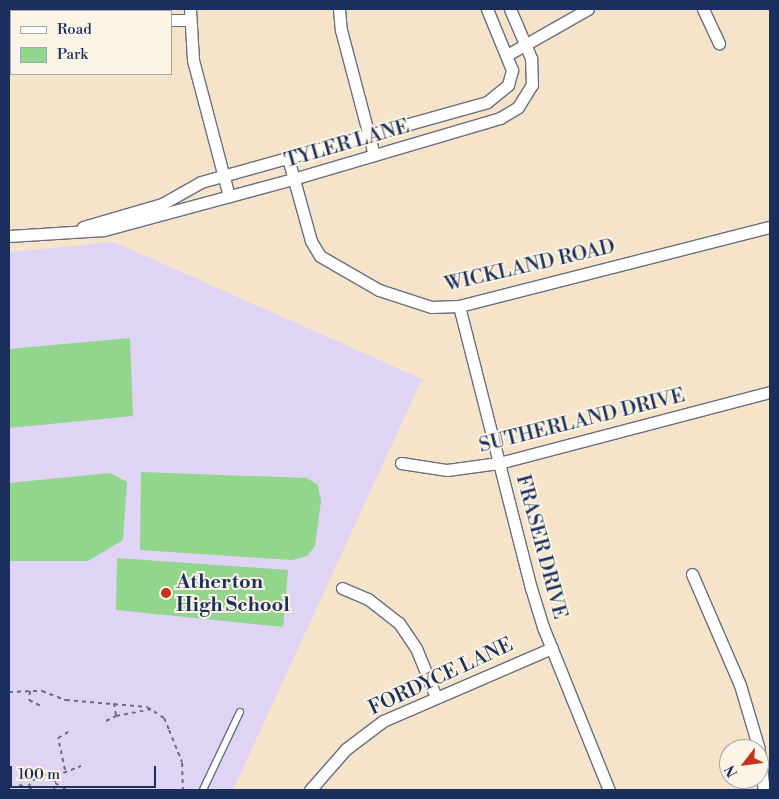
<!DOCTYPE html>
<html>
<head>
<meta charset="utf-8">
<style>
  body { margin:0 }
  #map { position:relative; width:779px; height:799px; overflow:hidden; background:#f5e4c9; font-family:"Libre Bodoni",serif }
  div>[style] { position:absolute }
  .built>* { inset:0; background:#dfd4f4 }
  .green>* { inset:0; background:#92d68e }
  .path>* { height:2px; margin-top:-1px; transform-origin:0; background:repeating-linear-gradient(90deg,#676e83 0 4px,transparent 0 8px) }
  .roads { filter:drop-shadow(1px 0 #676e83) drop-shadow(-1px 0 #676e83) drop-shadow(0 1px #676e83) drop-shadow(0 -1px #676e83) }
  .service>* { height:5.5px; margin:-2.75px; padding:0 2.75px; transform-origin:2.75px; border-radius:2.75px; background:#fff }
  .minor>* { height:11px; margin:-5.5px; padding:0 5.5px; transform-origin:5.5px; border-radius:5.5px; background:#fff }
  .dots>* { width:14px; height:14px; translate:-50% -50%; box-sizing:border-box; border:2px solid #fcf5e5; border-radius:50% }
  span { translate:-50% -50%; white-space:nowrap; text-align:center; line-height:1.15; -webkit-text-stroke:4px #fcf5e5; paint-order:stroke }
  .street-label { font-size:20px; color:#1b2f5e }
  .poi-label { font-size:20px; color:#1b2f5e; font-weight:700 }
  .left { translate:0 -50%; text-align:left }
  .frame { position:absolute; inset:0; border:10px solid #1b2f5e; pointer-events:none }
  .legend { position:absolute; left:10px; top:10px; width:162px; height:65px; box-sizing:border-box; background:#fcf5e5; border:1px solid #a2a6af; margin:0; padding:6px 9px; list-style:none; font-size:15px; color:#1b2f5e }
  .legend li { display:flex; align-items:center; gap:10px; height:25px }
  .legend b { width:25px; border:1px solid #a2a6af }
  .north { position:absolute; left:719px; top:739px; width:50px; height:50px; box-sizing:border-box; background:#fcf5e5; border:1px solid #a2a6af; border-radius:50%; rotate:240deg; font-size:14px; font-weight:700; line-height:20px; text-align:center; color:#1b2f5e }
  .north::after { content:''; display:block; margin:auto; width:18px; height:22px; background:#c8321e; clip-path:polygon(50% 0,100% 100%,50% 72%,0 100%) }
  .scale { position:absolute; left:10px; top:766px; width:146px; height:22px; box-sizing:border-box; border:2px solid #1b2f5e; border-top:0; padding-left:6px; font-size:15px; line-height:18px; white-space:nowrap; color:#1b2f5e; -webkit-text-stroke:4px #fcf5e5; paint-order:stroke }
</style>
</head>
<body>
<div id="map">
  <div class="built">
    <div style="clip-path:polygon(114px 242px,422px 379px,233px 790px,9px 790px,9px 252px)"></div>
  </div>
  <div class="green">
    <div style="clip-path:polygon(130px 338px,133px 416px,9px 428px,9px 349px)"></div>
    <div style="clip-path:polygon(141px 472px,307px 478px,318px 485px,321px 501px,315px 546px,307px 556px,292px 560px,140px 550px)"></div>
    <div style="clip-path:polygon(110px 473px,127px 482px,123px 540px,88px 561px,9px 561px,9px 483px)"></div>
    <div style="clip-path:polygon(117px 558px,288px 570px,283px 627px,116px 610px)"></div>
  </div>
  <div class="path">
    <div style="left:30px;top:691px;width:9px;rotate:96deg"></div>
    <div style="left:29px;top:700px;width:13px;rotate:27deg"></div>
    <div style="left:9px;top:692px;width:33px;rotate:-2deg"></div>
    <div style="left:42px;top:691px;width:26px;rotate:21deg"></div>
    <div style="left:66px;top:700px;width:81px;rotate:4.9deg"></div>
    <div style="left:147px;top:707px;width:20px;rotate:33deg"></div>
    <div style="left:164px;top:718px;width:13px;rotate:67deg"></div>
    <div style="left:169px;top:730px;width:35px;rotate:68deg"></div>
    <div style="left:182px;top:763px;width:27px;rotate:88deg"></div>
    <div style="left:114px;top:703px;width:13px;rotate:81deg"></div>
    <div style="left:116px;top:716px;width:36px;rotate:-11deg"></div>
    <div style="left:106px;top:721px;width:11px;rotate:-27deg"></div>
    <div style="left:39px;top:769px;width:7px;rotate:74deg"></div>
    <div style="left:65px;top:770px;width:33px;rotate:-102deg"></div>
    <div style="left:58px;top:738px;width:12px;rotate:-31deg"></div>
    <div style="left:55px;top:783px;width:14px;rotate:30deg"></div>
    <div style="left:19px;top:785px;width:9px;rotate:13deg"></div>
    <div style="left:28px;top:787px;width:9px;rotate:-54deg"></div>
    <div style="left:33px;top:780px;width:13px;rotate:-27deg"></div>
    <div style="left:45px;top:774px;width:11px;rotate:10deg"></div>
    <div style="left:28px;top:787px;width:6px;rotate:31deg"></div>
    <div style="left:54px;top:790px;width:14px;rotate:-82deg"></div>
    <div style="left:56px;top:776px;width:27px;rotate:-22deg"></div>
  </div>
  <div class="roads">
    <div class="service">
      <div style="left:203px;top:790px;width:86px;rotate:-64.6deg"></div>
    </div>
    <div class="minor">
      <div style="left:190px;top:9px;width:51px;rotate:86.6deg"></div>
      <div style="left:193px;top:60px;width:141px;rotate:75.2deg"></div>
      <div style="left:339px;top:9px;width:21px;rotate:85deg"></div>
      <div style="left:341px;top:30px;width:129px;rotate:75.2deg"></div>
      <div style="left:703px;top:9px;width:38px;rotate:65deg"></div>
      <div style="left:9px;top:18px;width:2px"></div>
      <div style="left:171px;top:20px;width:19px"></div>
      <div style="left:507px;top:55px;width:93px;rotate:-29.6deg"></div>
      <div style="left:288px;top:158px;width:86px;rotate:74.5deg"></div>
      <div style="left:311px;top:241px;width:17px;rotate:59deg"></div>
      <div style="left:320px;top:256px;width:68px;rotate:30deg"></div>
      <div style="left:379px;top:290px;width:55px;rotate:18.1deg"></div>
      <div style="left:431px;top:307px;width:28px;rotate:-2deg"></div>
      <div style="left:459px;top:306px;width:321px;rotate:-14.3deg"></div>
      <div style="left:83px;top:227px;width:82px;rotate:-16.2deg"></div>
      <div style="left:162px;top:204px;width:45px;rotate:-29.4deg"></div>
      <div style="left:201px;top:182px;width:297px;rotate:-15.6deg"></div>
      <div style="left:487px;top:102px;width:27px;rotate:-39deg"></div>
      <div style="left:508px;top:85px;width:16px;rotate:-75deg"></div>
      <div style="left:512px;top:70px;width:66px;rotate:-112.3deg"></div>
      <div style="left:9px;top:236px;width:95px;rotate:-3.6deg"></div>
      <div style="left:104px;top:230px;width:196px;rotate:-15.1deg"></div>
      <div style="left:293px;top:179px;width:216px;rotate:-16.4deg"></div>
      <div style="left:500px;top:118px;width:21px;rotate:-31deg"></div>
      <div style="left:518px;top:107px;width:26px;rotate:-58deg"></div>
      <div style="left:532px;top:85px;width:27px;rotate:-92deg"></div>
      <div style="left:531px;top:58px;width:53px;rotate:-113.2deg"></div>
      <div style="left:459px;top:306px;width:291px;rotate:75.7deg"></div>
      <div style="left:531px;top:588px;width:41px;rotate:72.9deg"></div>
      <div style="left:543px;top:627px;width:176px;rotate:68deg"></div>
      <div style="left:401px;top:463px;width:47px;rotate:8.7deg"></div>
      <div style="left:447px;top:470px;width:52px;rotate:-7.7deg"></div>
      <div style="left:499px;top:463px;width:280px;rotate:-14.7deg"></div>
      <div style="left:692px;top:574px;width:121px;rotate:66.6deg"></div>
      <div style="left:740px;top:685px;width:67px;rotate:73.5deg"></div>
      <div style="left:342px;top:588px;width:28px;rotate:23deg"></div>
      <div style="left:368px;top:599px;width:39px;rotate:38deg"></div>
      <div style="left:399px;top:623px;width:30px;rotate:56deg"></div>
      <div style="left:416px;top:648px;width:53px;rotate:67.8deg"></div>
      <div style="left:759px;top:751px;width:39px;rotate:83deg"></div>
      <div style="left:310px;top:790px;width:55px;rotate:-48.7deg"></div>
      <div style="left:346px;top:749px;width:46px;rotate:-37.1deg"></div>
      <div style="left:383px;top:721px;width:184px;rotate:-23.4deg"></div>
    </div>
  </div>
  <div class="dots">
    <div style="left:166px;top:593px;background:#c8321e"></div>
  </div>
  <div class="street-label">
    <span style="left:347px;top:144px;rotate:-16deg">TYLER LANE</span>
    <span style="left:530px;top:266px;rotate:-13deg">WICKLAND ROAD</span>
    <span style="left:582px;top:421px;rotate:-14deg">SUTHERLAND DRIVE</span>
    <span style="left:541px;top:547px;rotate:75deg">FRASER DRIVE</span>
    <span style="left:441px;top:677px;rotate:-25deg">FORDYCE LANE</span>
  </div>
  <div class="poi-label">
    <span class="left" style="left:176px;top:594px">Atherton<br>High School</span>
  </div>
  <div class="frame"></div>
  <ul class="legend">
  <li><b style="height:6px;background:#fff"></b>Road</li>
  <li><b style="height:14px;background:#92d68e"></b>Park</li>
  </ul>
  <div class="north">N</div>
  <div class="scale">100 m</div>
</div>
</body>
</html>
